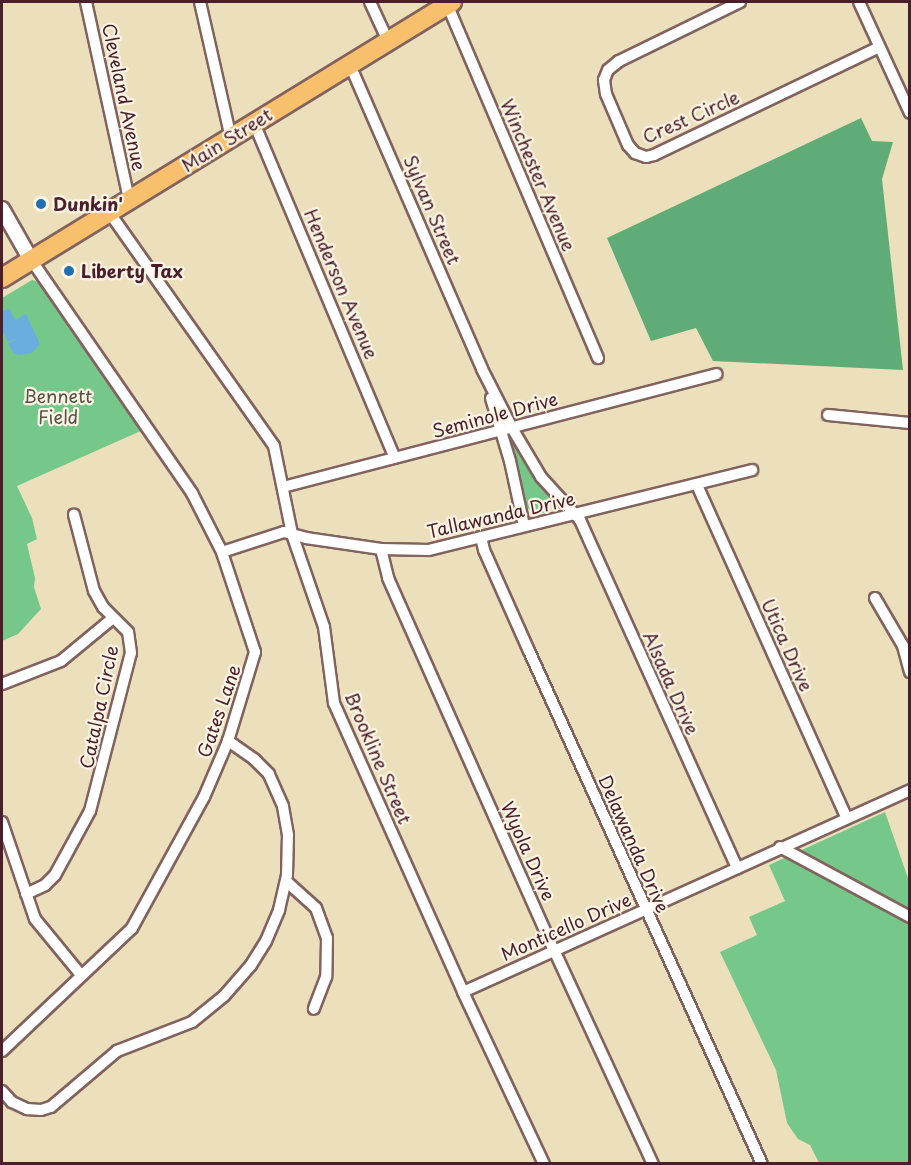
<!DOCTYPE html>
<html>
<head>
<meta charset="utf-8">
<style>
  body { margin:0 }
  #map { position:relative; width:911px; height:1165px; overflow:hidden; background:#ebdfbc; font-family:"Playpen Sans",sans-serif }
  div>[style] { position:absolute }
  .green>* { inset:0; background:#76c88a }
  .forest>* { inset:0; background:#60ac76 }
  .water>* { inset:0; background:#69aedf }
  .roads { filter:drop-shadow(2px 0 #82625e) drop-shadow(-2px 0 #82625e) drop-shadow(0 2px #82625e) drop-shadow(0 -2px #82625e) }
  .minor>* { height:10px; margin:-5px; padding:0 5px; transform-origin:5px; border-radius:5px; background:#fff }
  .tertiary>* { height:14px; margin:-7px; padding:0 7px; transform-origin:7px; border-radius:7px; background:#fff }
  .trunk>* { height:18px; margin:-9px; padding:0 9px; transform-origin:9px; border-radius:9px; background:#f8bf6c }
  .dots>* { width:16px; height:16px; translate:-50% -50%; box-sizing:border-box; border:3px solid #fcf5e5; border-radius:50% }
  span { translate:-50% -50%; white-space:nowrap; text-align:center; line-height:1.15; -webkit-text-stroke:4.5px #fcf5e5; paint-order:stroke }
  .street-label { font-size:18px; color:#4a1f2b }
  .poi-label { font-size:18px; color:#4a1f2b; font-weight:700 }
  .left { translate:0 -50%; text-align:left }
  .park-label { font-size:18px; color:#575248 }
  .frame { position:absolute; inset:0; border:3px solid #4a1f2b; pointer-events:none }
</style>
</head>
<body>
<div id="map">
  <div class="green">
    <div style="clip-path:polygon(32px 280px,40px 282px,143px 430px,17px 486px,32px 518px,37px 539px,27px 544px,35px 578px,34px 587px,41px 609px,18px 634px,2px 641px,2px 298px)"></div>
    <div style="clip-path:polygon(511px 441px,517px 443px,551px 502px,547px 512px,533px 515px,526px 505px)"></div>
    <div style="clip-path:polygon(885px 812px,909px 881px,909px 1163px,819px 1163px,810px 1145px,798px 1139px,787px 1123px,776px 1070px,720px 952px,757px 935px,749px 917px,785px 901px,769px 865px)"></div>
  </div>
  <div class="forest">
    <div style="clip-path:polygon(861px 118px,872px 141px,893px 142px,882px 179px,903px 370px,713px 361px,696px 328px,651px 341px,607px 238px)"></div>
  </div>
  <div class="water">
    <div style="clip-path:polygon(9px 308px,15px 320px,26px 314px,40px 344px,32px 353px,19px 355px,13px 353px,8px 343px,23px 336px,8px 342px,2px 330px,2px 312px)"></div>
  </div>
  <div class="roads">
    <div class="minor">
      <div style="left:86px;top:2px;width:203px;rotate:77.7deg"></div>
      <div style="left:200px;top:2px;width:139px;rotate:77.2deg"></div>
      <div style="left:370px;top:2px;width:43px;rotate:65.2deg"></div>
      <div style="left:740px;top:2px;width:135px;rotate:154deg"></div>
      <div style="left:619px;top:61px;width:14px;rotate:141deg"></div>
      <div style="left:608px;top:70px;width:11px;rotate:112deg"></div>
      <div style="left:604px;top:80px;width:14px;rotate:82deg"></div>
      <div style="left:606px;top:94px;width:56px;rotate:66.7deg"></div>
      <div style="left:628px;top:145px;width:11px;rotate:49deg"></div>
      <div style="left:635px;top:153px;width:12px;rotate:20deg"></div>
      <div style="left:646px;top:157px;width:8px;rotate:-14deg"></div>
      <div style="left:654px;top:155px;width:250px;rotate:-25.6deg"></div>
      <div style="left:859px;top:2px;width:122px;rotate:65.3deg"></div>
      <div style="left:447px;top:4px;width:385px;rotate:66.9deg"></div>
      <div style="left:350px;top:65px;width:331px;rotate:66.5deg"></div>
      <div style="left:482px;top:369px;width:66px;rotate:63deg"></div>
      <div style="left:512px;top:428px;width:57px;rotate:59.4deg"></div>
      <div style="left:541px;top:477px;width:58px;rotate:47.8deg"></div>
      <div style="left:580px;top:520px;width:382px;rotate:65.7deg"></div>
      <div style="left:254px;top:123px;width:363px;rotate:67.2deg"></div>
      <div style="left:109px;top:212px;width:286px;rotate:54.8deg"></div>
      <div style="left:274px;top:446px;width:90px;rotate:78.4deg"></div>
      <div style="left:292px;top:534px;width:98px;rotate:71deg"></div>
      <div style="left:324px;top:627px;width:77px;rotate:82.5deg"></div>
      <div style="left:334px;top:703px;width:316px;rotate:65.9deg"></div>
      <div style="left:463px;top:992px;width:190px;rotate:64.8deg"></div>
      <div style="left:491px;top:398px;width:66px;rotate:73.2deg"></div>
      <div style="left:510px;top:461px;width:66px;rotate:77.8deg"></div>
      <div style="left:828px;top:415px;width:82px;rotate:5.6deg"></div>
      <div style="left:697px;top:485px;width:365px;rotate:65.8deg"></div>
      <div style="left:283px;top:487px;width:448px;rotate:-14.6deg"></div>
      <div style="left:481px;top:537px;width:13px;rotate:77deg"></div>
      <div style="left:484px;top:550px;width:111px;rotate:66deg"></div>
      <div style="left:529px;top:651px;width:563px;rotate:65.57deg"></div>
      <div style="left:381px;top:549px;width:30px;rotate:76deg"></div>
      <div style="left:388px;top:578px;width:407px;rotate:66deg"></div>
      <div style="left:554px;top:950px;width:236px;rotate:65.2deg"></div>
      <div style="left:222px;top:552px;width:65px;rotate:-17.9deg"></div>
      <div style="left:284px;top:532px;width:23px;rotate:15deg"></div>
      <div style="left:306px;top:538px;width:76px;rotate:8.3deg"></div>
      <div style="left:381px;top:549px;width:48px;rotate:1.2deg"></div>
      <div style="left:429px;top:550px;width:333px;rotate:-13.9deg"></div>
      <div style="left:875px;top:598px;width:56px;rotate:59.7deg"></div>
      <div style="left:903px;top:646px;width:27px;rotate:75deg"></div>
      <div style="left:2px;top:684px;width:63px;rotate:-21.3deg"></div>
      <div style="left:61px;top:661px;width:67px;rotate:-39.6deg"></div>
      <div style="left:2px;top:822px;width:102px;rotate:71.2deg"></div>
      <div style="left:35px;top:919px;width:72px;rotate:50.6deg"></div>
      <div style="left:780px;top:847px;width:148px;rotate:28.3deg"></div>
      <div style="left:286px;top:881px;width:40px;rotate:42deg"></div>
      <div style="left:316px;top:908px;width:32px;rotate:70deg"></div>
      <div style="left:327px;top:938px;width:39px;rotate:91deg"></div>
      <div style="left:326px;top:977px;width:34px;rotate:111deg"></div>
      <div style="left:26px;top:894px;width:21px;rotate:-25deg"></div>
      <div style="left:45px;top:885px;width:14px;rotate:-45deg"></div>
      <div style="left:55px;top:875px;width:73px;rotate:-61.3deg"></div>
      <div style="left:90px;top:811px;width:163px;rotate:-75.5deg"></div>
      <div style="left:131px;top:653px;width:21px;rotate:-98deg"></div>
      <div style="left:128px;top:632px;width:35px;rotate:-135deg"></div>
      <div style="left:103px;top:607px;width:18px;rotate:-119deg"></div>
      <div style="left:94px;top:591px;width:79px;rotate:-104.7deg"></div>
      <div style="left:463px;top:992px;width:491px;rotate:-24.3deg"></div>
      <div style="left:2px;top:1051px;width:179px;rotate:-43.4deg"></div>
      <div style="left:132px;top:928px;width:149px;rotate:-61.2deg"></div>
      <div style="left:204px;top:797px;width:61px;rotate:-66.8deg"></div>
      <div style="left:228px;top:741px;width:93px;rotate:-73.1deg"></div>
      <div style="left:255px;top:652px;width:105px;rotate:-108.3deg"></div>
      <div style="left:222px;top:552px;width:66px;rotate:-117deg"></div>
      <div style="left:192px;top:493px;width:283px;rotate:-124.6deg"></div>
      <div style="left:2px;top:1091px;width:15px;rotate:48deg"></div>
      <div style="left:12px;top:1102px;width:17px;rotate:25deg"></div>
      <div style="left:27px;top:1109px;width:14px;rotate:4deg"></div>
      <div style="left:41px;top:1110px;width:10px;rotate:-17deg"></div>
      <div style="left:51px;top:1107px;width:87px;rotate:-40.3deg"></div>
      <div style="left:117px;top:1051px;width:80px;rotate:-21.1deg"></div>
      <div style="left:192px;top:1022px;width:41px;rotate:-39.1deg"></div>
      <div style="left:224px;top:996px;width:41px;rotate:-48.9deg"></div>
      <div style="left:251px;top:965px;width:28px;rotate:-58deg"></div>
      <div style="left:266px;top:941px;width:34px;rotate:-67deg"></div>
      <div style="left:279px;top:910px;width:36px;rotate:-77deg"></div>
      <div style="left:287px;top:875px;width:40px;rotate:-88.6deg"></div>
      <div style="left:288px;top:835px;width:29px;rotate:-100deg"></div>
      <div style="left:283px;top:806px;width:35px;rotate:-114deg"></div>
      <div style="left:269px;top:774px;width:21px;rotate:-135deg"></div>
      <div style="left:254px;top:759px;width:32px;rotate:-145deg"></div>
    </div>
    <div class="tertiary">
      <div style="left:2px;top:209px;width:59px;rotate:60.4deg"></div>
    </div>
    <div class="trunk">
      <div style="left:2px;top:278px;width:528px;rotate:-31.52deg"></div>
    </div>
  </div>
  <div class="dots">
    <div style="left:41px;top:204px;background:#1f6fb2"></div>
    <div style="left:69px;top:271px;background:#1f6fb2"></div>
  </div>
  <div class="street-label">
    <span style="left:124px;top:97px;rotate:78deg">Cleveland Avenue</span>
    <span style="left:691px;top:117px;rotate:-24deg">Crest Circle</span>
    <span style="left:227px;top:140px;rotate:-32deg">Main Street</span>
    <span style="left:538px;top:175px;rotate:67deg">Winchester Avenue</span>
    <span style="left:432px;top:210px;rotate:67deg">Sylvan Street</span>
    <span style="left:341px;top:284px;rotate:67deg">Henderson Avenue</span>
    <span style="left:495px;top:415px;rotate:-15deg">Seminole Drive</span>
    <span style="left:501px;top:515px;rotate:-13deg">Tallawanda Drive</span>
    <span style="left:787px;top:645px;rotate:66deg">Utica Drive</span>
    <span style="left:671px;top:683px;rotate:66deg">Alsada Drive</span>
    <span style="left:99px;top:707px;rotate:-78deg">Catalpa Circle</span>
    <span style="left:219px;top:711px;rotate:-71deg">Gates Lane</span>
    <span style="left:378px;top:758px;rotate:67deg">Brookline Street</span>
    <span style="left:634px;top:844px;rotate:66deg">Delawanda Drive</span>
    <span style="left:528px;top:851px;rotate:66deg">Wyola Drive</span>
    <span style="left:566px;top:927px;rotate:-24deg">Monticello Drive</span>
  </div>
  <div class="poi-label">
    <span class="left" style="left:53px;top:204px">Dunkin'</span>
    <span class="left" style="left:81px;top:271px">Liberty Tax</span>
  </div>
  <div class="park-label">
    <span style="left:58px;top:407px">Bennett<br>Field</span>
  </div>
  <div class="frame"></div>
</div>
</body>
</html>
